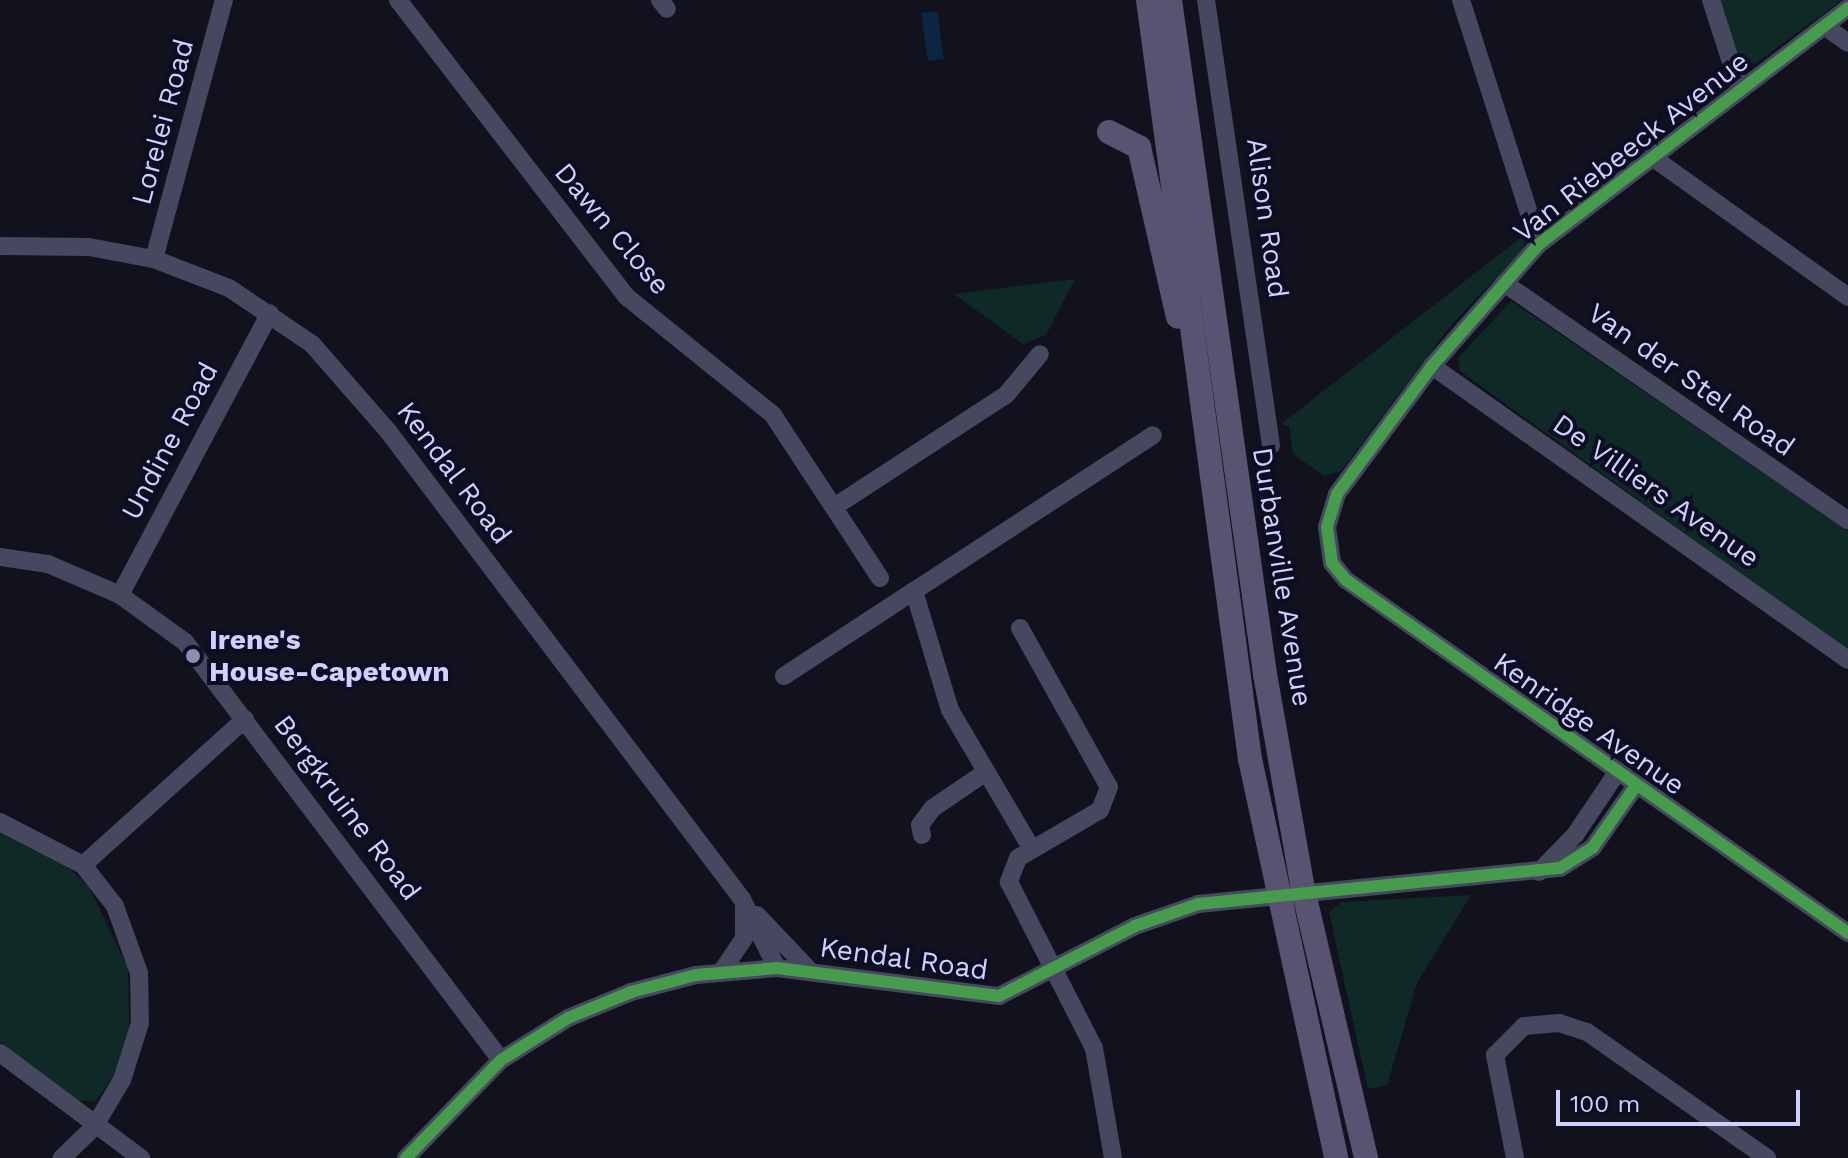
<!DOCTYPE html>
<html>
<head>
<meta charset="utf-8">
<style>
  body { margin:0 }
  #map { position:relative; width:1848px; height:1158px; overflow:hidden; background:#12121e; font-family:"Work Sans",sans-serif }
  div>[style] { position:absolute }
  .green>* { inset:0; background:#0f2927 }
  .water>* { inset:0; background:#0a2642 }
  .minor>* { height:18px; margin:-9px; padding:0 9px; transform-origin:9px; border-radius:9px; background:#46485f }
  .major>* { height:24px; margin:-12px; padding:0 12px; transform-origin:12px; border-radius:12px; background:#595372 }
  .cycleway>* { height:12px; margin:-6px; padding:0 6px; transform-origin:6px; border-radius:6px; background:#469c4c }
  .dots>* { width:22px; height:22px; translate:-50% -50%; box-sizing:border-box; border:4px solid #0d0d23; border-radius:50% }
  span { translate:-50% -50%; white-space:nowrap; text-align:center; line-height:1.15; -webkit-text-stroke:8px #0d0d23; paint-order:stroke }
  .street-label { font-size:28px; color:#cfd1ff }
  .poi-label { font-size:28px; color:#cfd1ff; font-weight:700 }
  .left { translate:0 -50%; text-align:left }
  .scale { position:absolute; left:1556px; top:1090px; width:244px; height:36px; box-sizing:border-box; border:4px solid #cfd1ff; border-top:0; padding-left:10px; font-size:24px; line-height:28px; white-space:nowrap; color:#cfd1ff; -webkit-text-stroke:6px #0d0d23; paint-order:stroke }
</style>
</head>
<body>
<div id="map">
  <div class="green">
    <div style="clip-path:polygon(1720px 0,1842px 0,1755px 64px,1739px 58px)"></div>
    <div style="clip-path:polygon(1527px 233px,1523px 250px,1451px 325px,1341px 471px,1324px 476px,1293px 454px,1289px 426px,1281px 424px)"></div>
    <div style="clip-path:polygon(1075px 279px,1046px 335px,1023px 344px,954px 294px)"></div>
    <div style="clip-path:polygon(1511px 301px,1848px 531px,1848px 651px,1460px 371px,1458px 358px)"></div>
    <div style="clip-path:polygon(0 832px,61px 860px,89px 887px,128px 968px,129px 1029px,117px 1073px,95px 1102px,73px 1100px,0 1041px)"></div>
    <div style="clip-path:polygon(1471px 895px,1417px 983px,1387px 1085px,1368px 1089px,1329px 912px,1342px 902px)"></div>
  </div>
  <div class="water">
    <div style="clip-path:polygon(937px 11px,944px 59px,928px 61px,921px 13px)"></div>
  </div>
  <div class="minor">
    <div style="left:398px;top:0;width:375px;rotate:52.4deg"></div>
    <div style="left:627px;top:297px;width:188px;rotate:38.9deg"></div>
    <div style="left:773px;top:415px;width:195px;rotate:56.7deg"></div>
    <div style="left:660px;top:0;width:11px;rotate:52deg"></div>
    <div style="left:1206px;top:0;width:450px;rotate:81.7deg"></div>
    <div style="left:1461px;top:0;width:256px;rotate:72.3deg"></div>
    <div style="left:1711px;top:0;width:95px;rotate:72.1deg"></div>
    <div style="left:1848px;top:8px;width:389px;rotate:142.6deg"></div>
    <div style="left:1539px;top:244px;width:162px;rotate:131.3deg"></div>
    <div style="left:1432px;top:366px;width:159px;rotate:126.6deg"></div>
    <div style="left:1337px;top:494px;width:34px;rotate:107deg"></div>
    <div style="left:1327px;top:527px;width:36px;rotate:82deg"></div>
    <div style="left:1332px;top:563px;width:22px;rotate:51deg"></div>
    <div style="left:1346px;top:580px;width:614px;rotate:35.11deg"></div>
    <div style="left:1824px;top:26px;width:29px;rotate:35deg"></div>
    <div style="left:1652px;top:157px;width:241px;rotate:35.5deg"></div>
    <div style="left:0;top:246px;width:89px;rotate:0.6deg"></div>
    <div style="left:89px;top:247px;width:66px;rotate:10.5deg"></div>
    <div style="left:154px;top:259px;width:80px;rotate:21.1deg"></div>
    <div style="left:229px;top:288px;width:100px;rotate:34deg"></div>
    <div style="left:312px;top:344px;width:116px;rotate:48.9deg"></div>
    <div style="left:388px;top:431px;width:587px;rotate:52.9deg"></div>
    <div style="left:742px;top:899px;width:77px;rotate:63.1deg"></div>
    <div style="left:154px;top:259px;width:268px;rotate:-74.9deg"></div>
    <div style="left:1504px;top:283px;width:418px;rotate:34.6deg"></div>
    <div style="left:1432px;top:366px;width:509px;rotate:35.25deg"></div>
    <div style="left:834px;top:507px;width:205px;rotate:-33.1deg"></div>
    <div style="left:1006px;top:395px;width:53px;rotate:-50.3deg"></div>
    <div style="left:0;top:557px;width:49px;rotate:8.3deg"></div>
    <div style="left:48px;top:564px;width:78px;rotate:23.3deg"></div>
    <div style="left:120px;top:595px;width:80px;rotate:35.9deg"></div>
    <div style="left:185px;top:642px;width:524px;rotate:52.91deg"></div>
    <div style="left:914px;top:591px;width:285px;rotate:-33.1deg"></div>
    <div style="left:120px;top:595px;width:319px;rotate:-62deg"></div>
    <div style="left:1020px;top:628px;width:182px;rotate:60.8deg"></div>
    <div style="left:1109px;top:787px;width:25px;rotate:111deg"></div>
    <div style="left:1100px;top:810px;width:95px;rotate:149.7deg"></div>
    <div style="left:1018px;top:858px;width:26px;rotate:111deg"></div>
    <div style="left:1009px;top:882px;width:186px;rotate:62.9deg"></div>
    <div style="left:1094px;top:1048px;width:112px;rotate:80.2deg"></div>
    <div style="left:784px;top:676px;width:155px;rotate:-33.2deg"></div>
    <div style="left:914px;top:591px;width:124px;rotate:73.2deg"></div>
    <div style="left:950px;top:710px;width:161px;rotate:59.5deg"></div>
    <div style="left:0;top:822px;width:93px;rotate:27.4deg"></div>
    <div style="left:83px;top:865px;width:52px;rotate:52deg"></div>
    <div style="left:115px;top:906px;width:71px;rotate:70.3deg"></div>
    <div style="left:139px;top:973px;width:50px;rotate:88.9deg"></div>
    <div style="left:140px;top:1023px;width:60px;rotate:107.5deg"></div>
    <div style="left:122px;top:1080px;width:55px;rotate:120.8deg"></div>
    <div style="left:94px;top:1127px;width:45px;rotate:135.9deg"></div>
    <div style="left:922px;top:835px;width:10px;rotate:-101deg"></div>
    <div style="left:920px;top:825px;width:21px;rotate:-53deg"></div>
    <div style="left:933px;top:808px;width:64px;rotate:-34.2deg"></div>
    <div style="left:83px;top:865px;width:218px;rotate:-42deg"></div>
    <div style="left:1539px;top:872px;width:52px;rotate:-45.8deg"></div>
    <div style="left:1575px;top:835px;width:73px;rotate:-56.1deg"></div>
    <div style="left:757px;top:915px;width:74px;rotate:46.6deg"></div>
    <div style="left:722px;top:971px;width:40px;rotate:-56deg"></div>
    <div style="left:744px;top:938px;width:32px;rotate:-90deg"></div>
    <div style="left:0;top:1053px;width:176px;rotate:36.7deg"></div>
    <div style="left:406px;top:1158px;width:136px;rotate:-45.9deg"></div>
    <div style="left:501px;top:1060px;width:79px;rotate:-32.1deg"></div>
    <div style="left:568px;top:1018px;width:68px;rotate:-22.4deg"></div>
    <div style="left:631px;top:992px;width:67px;rotate:-14.7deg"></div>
    <div style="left:696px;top:975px;width:81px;rotate:-4.9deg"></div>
    <div style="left:777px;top:968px;width:224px;rotate:7.2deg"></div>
    <div style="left:999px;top:996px;width:153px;rotate:-27.2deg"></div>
    <div style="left:1135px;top:926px;width:67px;rotate:-19.2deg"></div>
    <div style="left:1198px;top:904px;width:364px;rotate:-5.7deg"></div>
    <div style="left:1560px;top:868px;width:39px;rotate:-32deg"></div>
    <div style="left:1593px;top:847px;width:73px;rotate:-55deg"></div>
    <div style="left:1515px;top:1158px;width:105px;rotate:-101deg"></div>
    <div style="left:1495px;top:1055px;width:41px;rotate:-45deg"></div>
    <div style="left:1524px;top:1026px;width:35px;rotate:-5deg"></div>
    <div style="left:1559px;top:1023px;width:29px;rotate:18deg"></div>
    <div style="left:1587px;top:1032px;width:220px;rotate:35deg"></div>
  </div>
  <div class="major">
    <div style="left:1148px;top:0;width:766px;rotate:82.35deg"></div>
    <div style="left:1250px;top:759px;width:408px;rotate:77.8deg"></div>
    <div style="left:1170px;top:0;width:681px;rotate:81.98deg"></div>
    <div style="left:1265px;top:674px;width:218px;rotate:80deg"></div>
    <div style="left:1303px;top:889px;width:276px;rotate:76.8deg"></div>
    <div style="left:1109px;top:132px;width:34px;rotate:27deg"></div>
    <div style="left:1139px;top:147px;width:174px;rotate:77.1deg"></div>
  </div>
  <div class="cycleway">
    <div style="left:1848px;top:8px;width:389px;rotate:142.6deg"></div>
    <div style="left:1539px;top:244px;width:162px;rotate:131.3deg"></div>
    <div style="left:1432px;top:366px;width:159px;rotate:126.6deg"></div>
    <div style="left:1337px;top:494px;width:34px;rotate:107deg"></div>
    <div style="left:1327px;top:527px;width:36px;rotate:82deg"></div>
    <div style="left:1332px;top:563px;width:22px;rotate:51deg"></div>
    <div style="left:1346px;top:580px;width:614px;rotate:35.11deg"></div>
    <div style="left:406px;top:1158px;width:136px;rotate:-45.9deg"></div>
    <div style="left:501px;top:1060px;width:79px;rotate:-32.1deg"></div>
    <div style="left:568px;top:1018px;width:68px;rotate:-22.4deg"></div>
    <div style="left:631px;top:992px;width:67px;rotate:-14.7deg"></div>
    <div style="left:696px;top:975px;width:81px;rotate:-4.9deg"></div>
    <div style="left:777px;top:968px;width:224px;rotate:7.2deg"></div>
    <div style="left:999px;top:996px;width:153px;rotate:-27.2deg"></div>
    <div style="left:1135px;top:926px;width:67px;rotate:-19.2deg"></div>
    <div style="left:1198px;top:904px;width:364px;rotate:-5.7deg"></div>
    <div style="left:1560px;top:868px;width:39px;rotate:-32deg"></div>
    <div style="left:1593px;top:847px;width:73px;rotate:-55deg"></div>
  </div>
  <div class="dots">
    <div style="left:193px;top:656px;background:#8d8eb0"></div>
  </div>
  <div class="street-label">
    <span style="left:163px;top:122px;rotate:-75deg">Lorelei Road</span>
    <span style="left:1631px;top:147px;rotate:-38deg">Van Riebeeck Avenue</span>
    <span style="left:1267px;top:218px;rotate:82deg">Alison Road</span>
    <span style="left:612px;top:229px;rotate:50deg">Dawn Close</span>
    <span style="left:1691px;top:380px;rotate:35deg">Van der Stel Road</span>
    <span style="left:170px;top:441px;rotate:-62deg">Undine Road</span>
    <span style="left:454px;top:473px;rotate:53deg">Kendal Road</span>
    <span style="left:1656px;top:491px;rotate:35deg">De Villiers Avenue</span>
    <span style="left:1282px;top:577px;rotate:81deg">Durbanville Avenue</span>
    <span style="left:1589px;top:724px;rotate:35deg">Kenridge Avenue</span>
    <span style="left:347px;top:808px;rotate:53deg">Bergkruine Road</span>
    <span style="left:904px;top:959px;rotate:8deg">Kendal Road</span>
  </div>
  <div class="poi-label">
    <span class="left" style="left:209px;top:656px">Irene's<br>House-Capetown</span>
  </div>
  <div class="scale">100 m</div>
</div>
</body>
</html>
